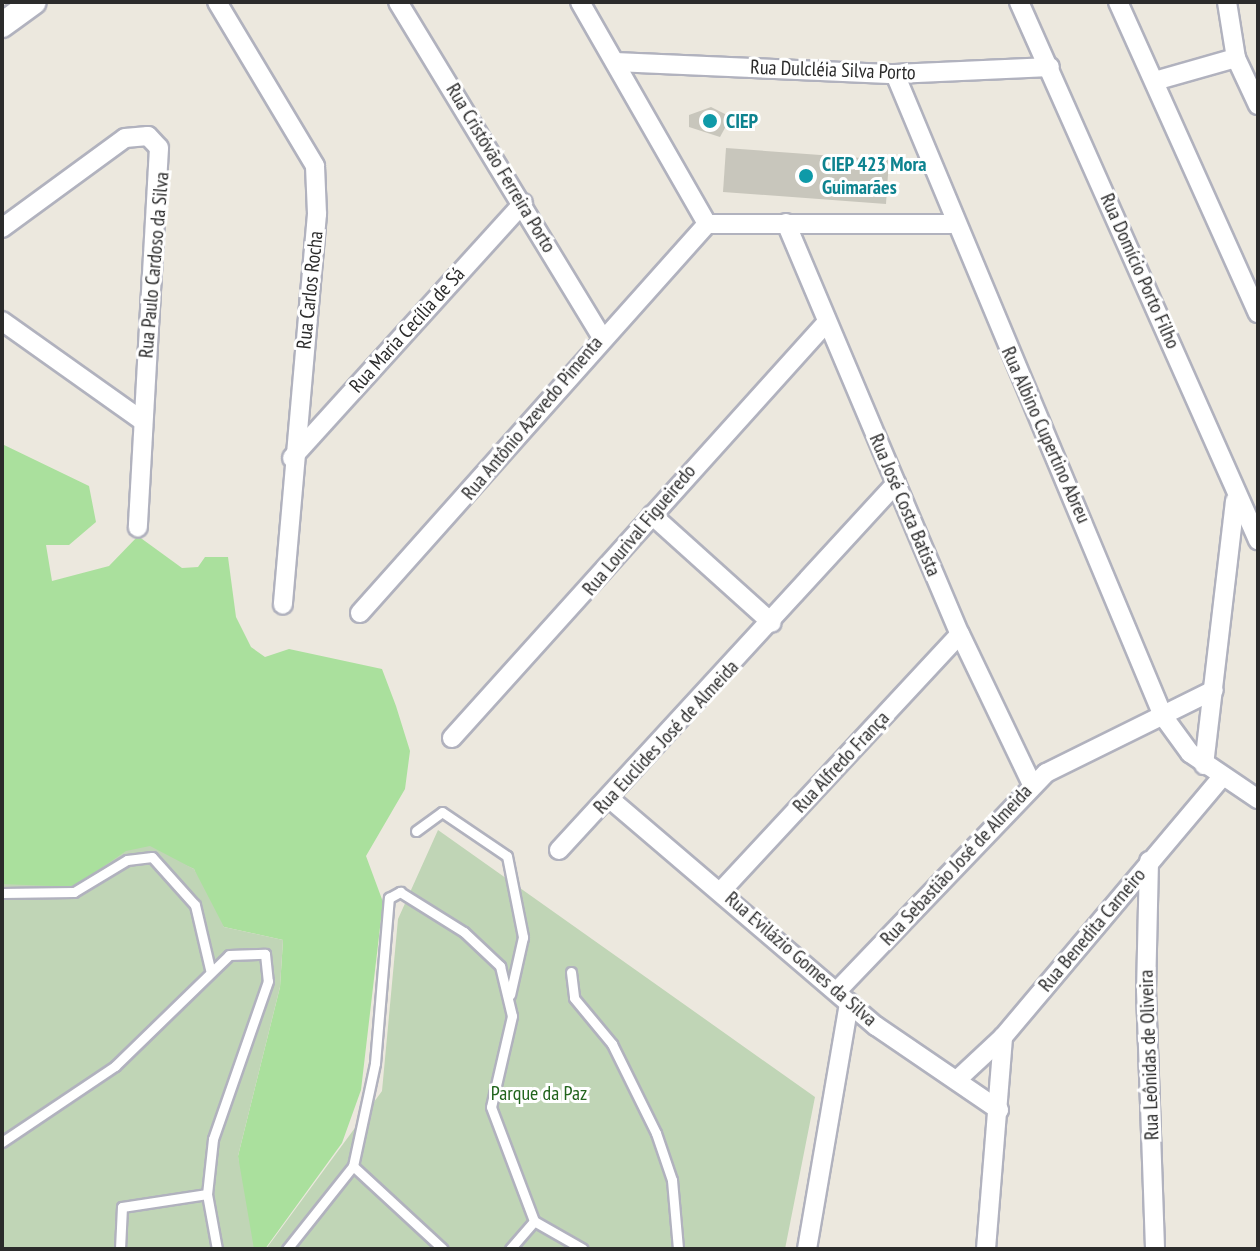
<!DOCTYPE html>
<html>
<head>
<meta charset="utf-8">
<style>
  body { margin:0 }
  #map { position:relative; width:1260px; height:1251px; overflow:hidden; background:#ece8de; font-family:"PT Sans Narrow",sans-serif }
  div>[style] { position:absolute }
  .green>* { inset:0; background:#aae09d }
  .cemetery>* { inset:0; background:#c0d5b6 }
  .building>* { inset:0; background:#c8c6bc }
  .roads { filter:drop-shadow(2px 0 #b1b2be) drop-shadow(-2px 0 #b1b2be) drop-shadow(0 2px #b1b2be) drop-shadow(0 -2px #b1b2be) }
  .lane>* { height:9px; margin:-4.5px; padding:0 4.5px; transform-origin:4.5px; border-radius:4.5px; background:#fff }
  .street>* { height:18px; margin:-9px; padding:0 9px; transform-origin:9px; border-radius:9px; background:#fff }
  .secondary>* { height:24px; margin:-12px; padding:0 12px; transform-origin:12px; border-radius:12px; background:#fff }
  .dots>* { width:22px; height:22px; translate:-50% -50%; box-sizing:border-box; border:4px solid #fff; border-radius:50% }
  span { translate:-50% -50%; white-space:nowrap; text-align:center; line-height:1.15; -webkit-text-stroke:6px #fff; paint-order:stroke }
  .street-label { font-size:20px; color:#2b2b2b }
  .culture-label { font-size:20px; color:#0d838f; font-weight:700 }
  .left { translate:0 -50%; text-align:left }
  .park-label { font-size:20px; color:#22651d }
  .frame { position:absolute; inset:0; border:4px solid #2b2b2b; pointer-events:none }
</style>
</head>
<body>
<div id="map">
  <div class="green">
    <div style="clip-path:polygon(2px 444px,89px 486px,96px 522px,69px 545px,46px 545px,52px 581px,109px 566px,138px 536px,182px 568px,198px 567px,205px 557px,228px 557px,236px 617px,251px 647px,265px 657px,289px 649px,382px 669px,396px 706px,410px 751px,405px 789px,366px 856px,383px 902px,361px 1090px,342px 1143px,265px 1249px,245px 1249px,238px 1156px,280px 987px,283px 940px,224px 927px,211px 916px,194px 869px,178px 862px,74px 887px,2px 886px)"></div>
  </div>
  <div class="cemetery">
    <div style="clip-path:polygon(438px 830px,815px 1097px,785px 1249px,266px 1249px,382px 1091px,398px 919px)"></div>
    <div style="clip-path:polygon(150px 846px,194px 869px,224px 927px,283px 940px,280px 987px,238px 1156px,254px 1249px,2px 1249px,2px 884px,74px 887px,126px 851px)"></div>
  </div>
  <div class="building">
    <div style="clip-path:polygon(711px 107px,731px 117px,720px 137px,689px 127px,689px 115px)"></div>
    <div style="clip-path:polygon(726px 148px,889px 160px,886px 204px,723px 192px)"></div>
  </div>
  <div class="roads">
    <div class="lane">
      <div style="left:416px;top:831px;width:32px;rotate:-36deg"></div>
      <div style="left:442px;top:812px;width:78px;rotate:34.1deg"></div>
      <div style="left:507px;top:856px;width:83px;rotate:78.8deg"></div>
      <div style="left:523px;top:937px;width:59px;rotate:102.6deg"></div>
      <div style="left:2px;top:893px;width:72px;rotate:-0.8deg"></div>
      <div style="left:74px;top:892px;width:62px;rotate:-31.1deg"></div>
      <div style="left:127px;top:860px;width:25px;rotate:-7deg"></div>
      <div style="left:152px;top:857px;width:64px;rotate:48.1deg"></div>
      <div style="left:195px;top:905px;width:66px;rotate:76.8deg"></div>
      <div style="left:571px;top:972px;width:26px;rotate:83deg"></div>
      <div style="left:574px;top:998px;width:60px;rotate:50.4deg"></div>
      <div style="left:612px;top:1044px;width:99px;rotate:63.7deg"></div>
      <div style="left:656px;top:1133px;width:50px;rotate:71.2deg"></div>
      <div style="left:672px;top:1180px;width:69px;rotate:85deg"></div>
      <div style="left:2px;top:1142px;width:136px;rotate:-33.9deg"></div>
      <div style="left:115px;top:1066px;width:159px;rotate:-44.2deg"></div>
      <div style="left:229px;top:955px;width:36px;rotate:-2deg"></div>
      <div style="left:265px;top:954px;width:27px;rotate:84deg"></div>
      <div style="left:268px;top:981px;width:167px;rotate:109.2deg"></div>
      <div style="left:213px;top:1139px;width:55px;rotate:96.2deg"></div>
      <div style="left:207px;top:1194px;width:56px;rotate:79.7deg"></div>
      <div style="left:353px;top:1166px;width:122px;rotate:42.7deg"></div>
      <div style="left:120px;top:1249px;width:42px;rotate:-87.3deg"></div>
      <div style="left:122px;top:1207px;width:86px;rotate:-8.7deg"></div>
      <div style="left:287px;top:1249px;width:106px;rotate:-51.5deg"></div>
      <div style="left:353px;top:1166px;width:105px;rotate:-77.9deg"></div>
      <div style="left:375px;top:1063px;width:166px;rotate:-85.2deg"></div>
      <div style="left:389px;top:898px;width:13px;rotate:-29deg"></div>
      <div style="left:400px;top:892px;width:75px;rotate:32deg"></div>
      <div style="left:464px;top:932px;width:50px;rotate:43.4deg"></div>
      <div style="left:500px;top:966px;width:51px;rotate:76.5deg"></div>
      <div style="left:512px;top:1016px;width:93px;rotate:103deg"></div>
      <div style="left:491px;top:1107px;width:122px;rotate:69.3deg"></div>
      <div style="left:534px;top:1221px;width:56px;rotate:29.7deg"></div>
      <div style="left:510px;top:1249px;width:37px;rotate:-49deg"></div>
    </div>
    <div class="street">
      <div style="left:217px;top:2px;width:191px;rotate:59.1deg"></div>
      <div style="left:315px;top:166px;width:48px;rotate:87.6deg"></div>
      <div style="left:317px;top:214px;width:392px;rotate:95deg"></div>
      <div style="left:398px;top:2px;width:391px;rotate:58.7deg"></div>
      <div style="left:580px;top:2px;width:256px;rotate:60.2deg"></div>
      <div style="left:707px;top:224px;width:244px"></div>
      <div style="left:1019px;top:2px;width:589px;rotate:66.05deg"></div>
      <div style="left:1118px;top:2px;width:341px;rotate:65.8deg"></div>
      <div style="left:1227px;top:2px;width:57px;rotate:80.9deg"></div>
      <div style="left:1236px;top:58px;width:52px;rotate:64.9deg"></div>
      <div style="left:615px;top:62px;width:280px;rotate:2.5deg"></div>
      <div style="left:895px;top:74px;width:155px;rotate:-2.6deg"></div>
      <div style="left:895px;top:74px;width:696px;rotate:67.34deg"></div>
      <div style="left:1163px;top:716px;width:46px;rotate:53.9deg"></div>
      <div style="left:1190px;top:753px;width:82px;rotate:34.1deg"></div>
      <div style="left:1155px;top:81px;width:84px;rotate:-15.9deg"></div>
      <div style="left:786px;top:223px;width:446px;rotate:67.1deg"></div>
      <div style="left:960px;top:634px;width:166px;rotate:64.4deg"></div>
      <div style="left:2px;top:228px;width:152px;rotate:-36.2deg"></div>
      <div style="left:125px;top:138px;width:23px;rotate:-5deg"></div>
      <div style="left:148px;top:136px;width:16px;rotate:47deg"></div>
      <div style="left:159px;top:148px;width:380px;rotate:93.2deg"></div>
      <div style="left:2px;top:321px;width:169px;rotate:35.4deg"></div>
      <div style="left:292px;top:458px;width:344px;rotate:-47.8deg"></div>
      <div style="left:652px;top:515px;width:161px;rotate:42deg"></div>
      <div style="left:360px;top:613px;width:521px;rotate:-48.27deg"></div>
      <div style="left:452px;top:738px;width:559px;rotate:-47.97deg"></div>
      <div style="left:1204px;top:765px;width:266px;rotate:-83.3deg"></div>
      <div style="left:610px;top:799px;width:350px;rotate:40.5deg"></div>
      <div style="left:876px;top:1026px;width:149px;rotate:34.3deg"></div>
      <div style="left:559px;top:850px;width:498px;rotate:-47.4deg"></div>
      <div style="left:1149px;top:861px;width:129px;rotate:91.3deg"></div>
      <div style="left:1146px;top:990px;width:259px;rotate:88deg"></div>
      <div style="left:723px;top:889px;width:348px;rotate:-47.1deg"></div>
      <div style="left:837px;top:991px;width:302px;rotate:-46.2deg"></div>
      <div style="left:1046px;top:773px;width:187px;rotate:-26.3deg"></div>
      <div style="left:959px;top:1078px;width:60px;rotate:-43deg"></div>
      <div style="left:1003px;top:1037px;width:339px;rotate:-49.9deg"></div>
      <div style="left:807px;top:1249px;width:250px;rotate:-80.3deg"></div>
      <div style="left:986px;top:1249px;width:213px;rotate:-85.4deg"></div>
    </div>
    <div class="secondary">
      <div style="left:2px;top:25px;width:39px;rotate:-36deg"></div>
    </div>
  </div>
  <div class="dots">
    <div style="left:710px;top:121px;background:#0f9aa8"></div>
    <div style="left:806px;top:176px;background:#0f9aa8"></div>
  </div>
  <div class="street-label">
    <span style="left:833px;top:70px;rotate:2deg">Rua Dulcléia Silva Porto</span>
    <span style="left:501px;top:168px;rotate:59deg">Rua Cristóvão Ferreira Porto</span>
    <span style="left:154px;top:265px;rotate:-85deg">Rua Paulo Cardoso da Silva</span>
    <span style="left:1140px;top:271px;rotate:66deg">Rua Domício Porto Filho</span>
    <span style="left:310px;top:290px;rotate:-84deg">Rua Carlos Rocha</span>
    <span style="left:407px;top:330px;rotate:-48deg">Rua Maria Cecília de Sá</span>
    <span style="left:532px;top:418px;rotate:-50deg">Rua Antônio Azevedo Pimenta</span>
    <span style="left:1046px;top:435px;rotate:66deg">Rua Albino Cupertino Abreu</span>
    <span style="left:905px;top:505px;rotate:67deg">Rua José Costa Batista</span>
    <span style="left:639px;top:530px;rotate:-50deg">Rua Lourival Figueiredo</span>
    <span style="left:666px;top:737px;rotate:-47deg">Rua Euclides José de Almeida</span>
    <span style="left:841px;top:762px;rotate:-47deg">Rua Alfredo França</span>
    <span style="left:956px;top:865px;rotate:-47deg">Rua Sebastião José de Almeida</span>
    <span style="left:1092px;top:930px;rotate:-50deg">Rua Benedita Carneiro</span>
    <span style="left:801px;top:959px;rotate:41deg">Rua Evilázio Gomes da Silva</span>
    <span style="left:1149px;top:1055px;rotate:-92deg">Rua Leônidas de Oliveira</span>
  </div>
  <div class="culture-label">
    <span class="left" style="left:726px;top:121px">CIEP</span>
    <span class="left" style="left:822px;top:176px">CIEP 423 Mora<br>Guimarães</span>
  </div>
  <div class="park-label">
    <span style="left:539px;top:1093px">Parque da Paz</span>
  </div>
  <div class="frame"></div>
</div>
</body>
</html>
